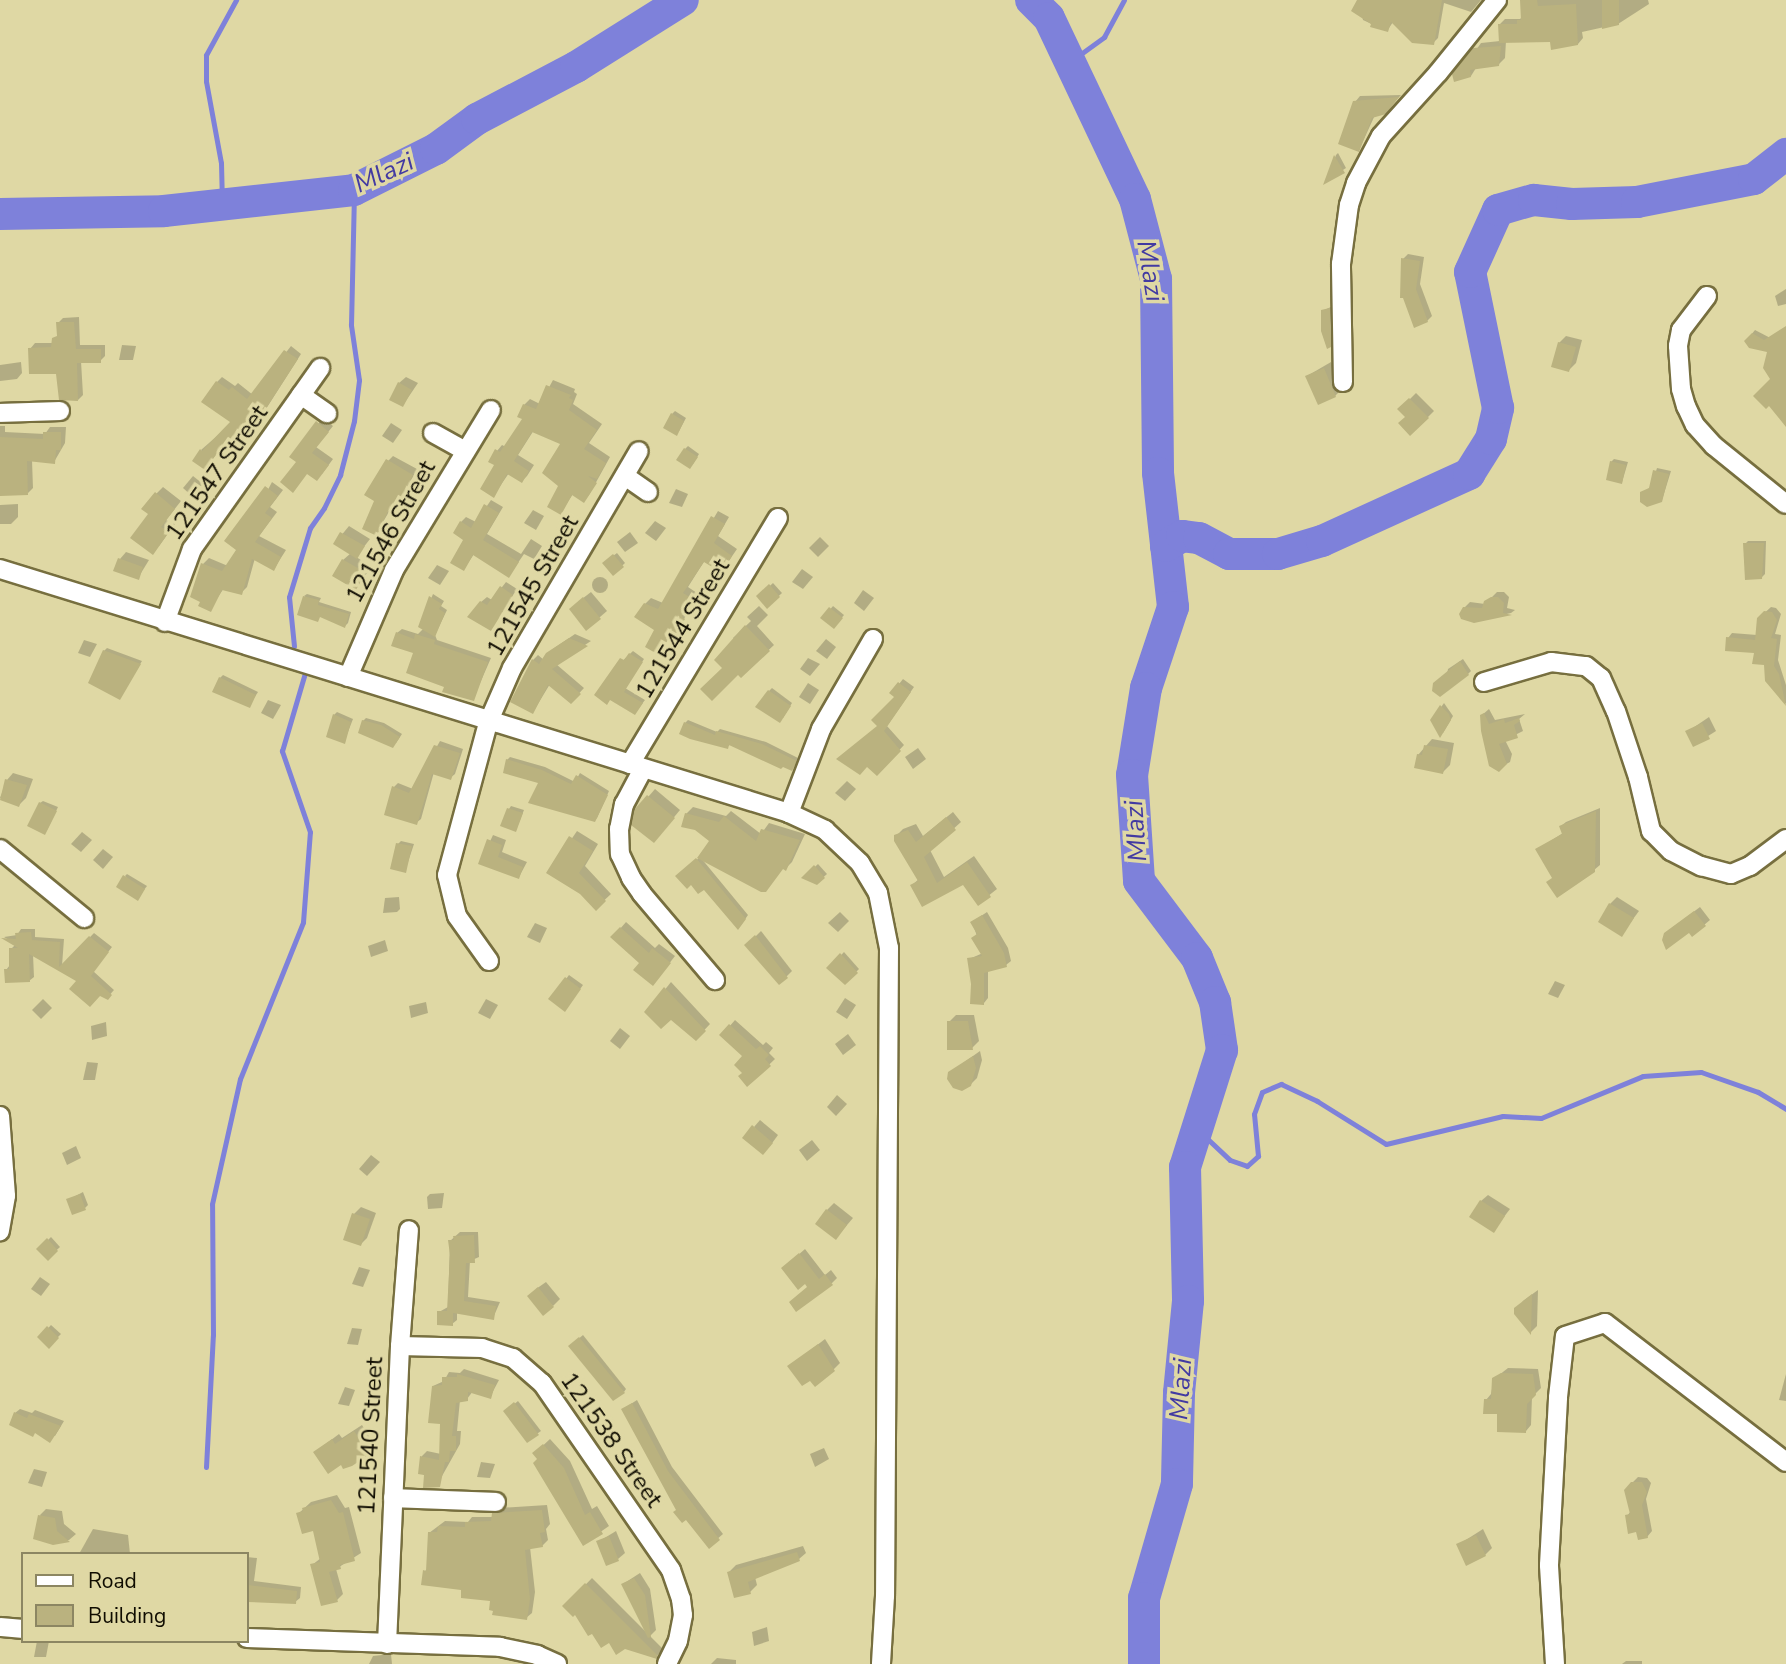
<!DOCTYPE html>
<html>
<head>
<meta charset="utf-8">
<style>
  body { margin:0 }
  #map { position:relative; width:1786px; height:1664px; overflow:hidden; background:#dfd8a4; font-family:"Nunito Sans",sans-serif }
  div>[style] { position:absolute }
  .shadow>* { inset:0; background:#0003 }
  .round { border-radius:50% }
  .stream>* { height:5px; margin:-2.5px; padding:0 2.5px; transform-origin:2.5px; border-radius:2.5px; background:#7e81da }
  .river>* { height:32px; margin:-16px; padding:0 16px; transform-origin:16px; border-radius:16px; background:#7e81da }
  .building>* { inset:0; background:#bab27f }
  .roads { filter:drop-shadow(2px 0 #776f3f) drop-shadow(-2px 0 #776f3f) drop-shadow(0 2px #776f3f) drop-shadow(0 -2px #776f3f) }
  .street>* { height:18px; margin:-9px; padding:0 9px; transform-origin:9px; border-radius:9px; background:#fff }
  span { translate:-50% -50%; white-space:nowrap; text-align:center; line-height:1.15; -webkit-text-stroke:7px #dfd8a4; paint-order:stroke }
  .street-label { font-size:24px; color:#0f0c00 }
  .water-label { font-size:26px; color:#423aa2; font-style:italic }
  .legend { position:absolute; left:21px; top:1552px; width:228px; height:91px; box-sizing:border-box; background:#dfd8a4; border:2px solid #8c8662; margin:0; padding:9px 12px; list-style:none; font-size:21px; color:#0f0c00 }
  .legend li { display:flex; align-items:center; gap:14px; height:35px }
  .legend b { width:35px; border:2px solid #8c8662 }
</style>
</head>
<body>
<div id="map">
  <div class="shadow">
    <div style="clip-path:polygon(1359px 0,1481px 0,1471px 12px,1444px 3px,1438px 38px,1433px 43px,1393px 22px,1387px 31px,1363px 20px)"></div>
    <div style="clip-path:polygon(1522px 0,1648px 0,1649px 4px,1618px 24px,1582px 32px,1583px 38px,1578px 44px,1552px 48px,1552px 40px,1506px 41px,1505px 58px,1498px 65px,1476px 68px,1471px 76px,1455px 80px,1481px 43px,1500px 41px,1500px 24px,1505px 19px,1520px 19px,1523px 16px)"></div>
    <div style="clip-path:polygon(1401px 95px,1385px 112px,1375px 115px,1359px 150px,1355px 102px,1360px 96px)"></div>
    <div style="clip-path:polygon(1338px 153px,1346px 168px,1326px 181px,1336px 155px)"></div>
    <div style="clip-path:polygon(1408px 254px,1424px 257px,1420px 284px,1432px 316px,1427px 321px,1403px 259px)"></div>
    <div style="clip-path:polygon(1786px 289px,1786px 304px,1778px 306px,1775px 296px)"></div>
    <div style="clip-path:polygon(1333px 306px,1333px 342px,1330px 346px,1322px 311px)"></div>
    <div style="clip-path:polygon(79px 317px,80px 345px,105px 345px,105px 356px,100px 361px,81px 361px,83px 395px,78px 400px,58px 372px,30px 349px,35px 343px,53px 343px,59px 334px,58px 323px,63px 318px)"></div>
    <div style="clip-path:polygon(1755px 330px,1786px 346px,1786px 424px,1772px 379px,1769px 351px,1746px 341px)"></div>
    <div style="clip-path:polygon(1566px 336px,1582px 340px,1576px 363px,1569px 370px,1559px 343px)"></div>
    <div style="clip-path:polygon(122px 345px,136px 346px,133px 360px,119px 360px)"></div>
    <div style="clip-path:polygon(291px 346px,301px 354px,257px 423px,224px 443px,210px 463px,201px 450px,233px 422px,217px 382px,222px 377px,235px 386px,238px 383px,253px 395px)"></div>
    <div style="clip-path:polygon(21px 362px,22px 373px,17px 379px,0 381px,0 365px)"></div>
    <div style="clip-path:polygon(1331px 362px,1342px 389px,1335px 396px,1307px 376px)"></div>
    <div style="clip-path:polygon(406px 377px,418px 383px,403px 405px,399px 383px)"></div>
    <div style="clip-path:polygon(553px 380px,575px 389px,574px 392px,577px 394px,573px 404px,602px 424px,589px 443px,610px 457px,589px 495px,584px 501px,573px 494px,561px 512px,563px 443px,534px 430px,518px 455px,534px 465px,527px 476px,522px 481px,509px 473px,494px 495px,497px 451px,502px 445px,506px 447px,524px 418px,524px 405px,530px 399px,540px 404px)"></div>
    <div style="clip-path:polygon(1416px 393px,1434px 411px,1428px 417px,1407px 417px,1400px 409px)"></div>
    <div style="clip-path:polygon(675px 411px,686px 418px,679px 431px,672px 414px)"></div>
    <div style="clip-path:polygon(322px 417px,333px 426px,316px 447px,333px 459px,322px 474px,298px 462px)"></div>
    <div style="clip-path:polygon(391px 423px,402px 430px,393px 443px,382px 436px)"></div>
    <div style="clip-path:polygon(0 426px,5px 426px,5px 432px,45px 434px,50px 427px,66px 427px,65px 443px,54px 462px,32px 460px,33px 488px,28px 493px,0 462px)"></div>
    <div style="clip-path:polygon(688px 446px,699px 454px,693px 464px,685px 449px)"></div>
    <div style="clip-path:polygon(393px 456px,417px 469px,405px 492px,411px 495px,402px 510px,390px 510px,376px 534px,377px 501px,388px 461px)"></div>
    <div style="clip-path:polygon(1614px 459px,1628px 462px,1622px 482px,1611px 462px)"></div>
    <div style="clip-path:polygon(1657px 468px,1671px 471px,1662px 500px,1642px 493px,1651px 487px)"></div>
    <div style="clip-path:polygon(193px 476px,203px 484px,193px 497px,183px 488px)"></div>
    <div style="clip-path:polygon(272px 482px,283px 490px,270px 507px,277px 512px,259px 536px,286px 550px,274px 569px,255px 558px,247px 587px,241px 593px,224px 588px,210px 609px,203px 564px,209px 558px,228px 566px)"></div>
    <div style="clip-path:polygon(163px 487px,181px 501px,166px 520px,175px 524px,159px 546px,150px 513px,156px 494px)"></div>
    <div style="clip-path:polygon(676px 489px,688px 494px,682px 507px,669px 503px)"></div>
    <div style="clip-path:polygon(491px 500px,503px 507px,487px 534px,521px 554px,531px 539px,542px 546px,534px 559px,524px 554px,509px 576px,474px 554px,464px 569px,465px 539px,461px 522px,466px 517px,476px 522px)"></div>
    <div style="clip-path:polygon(18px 504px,18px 517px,11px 524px,0 524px,0 505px)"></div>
    <div style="clip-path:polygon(533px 510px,544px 516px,536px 530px,524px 523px)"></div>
    <div style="clip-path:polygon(718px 511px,729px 517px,718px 536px,737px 549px,722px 571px,705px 560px,688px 587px,697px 593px,679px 629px,672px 634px,659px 653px,656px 630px,645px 604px,651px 598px,663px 603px)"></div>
    <div style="clip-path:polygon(655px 521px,666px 528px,656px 541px,645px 533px)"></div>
    <div style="clip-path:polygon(349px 526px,370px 539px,356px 557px,368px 564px,366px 567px,370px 569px,356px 588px,343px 560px,351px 553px,335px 543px)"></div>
    <div style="clip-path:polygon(630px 532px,638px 543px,625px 552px,617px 542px)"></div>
    <div style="clip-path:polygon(820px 537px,829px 546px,818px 557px,809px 548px)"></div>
    <div style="clip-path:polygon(1748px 541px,1766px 541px,1765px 574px,1762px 577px,1745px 544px)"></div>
    <div style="clip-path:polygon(126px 552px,149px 560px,138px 578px,120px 559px)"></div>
    <div style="clip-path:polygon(617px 553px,625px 563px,613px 574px,604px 563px)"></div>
    <div style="clip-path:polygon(437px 565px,449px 571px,440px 585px,428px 578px)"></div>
    <div style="clip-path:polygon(802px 569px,813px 577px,803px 589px,792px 582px)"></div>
    <div class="round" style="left:592px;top:577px;width:16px;height:16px"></div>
    <div style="clip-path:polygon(506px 582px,517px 589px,491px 629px,481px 602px,487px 597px,492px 600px)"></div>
    <div style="clip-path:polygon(773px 583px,782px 593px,768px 606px,759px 596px)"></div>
    <div style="clip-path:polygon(863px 590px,874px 598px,864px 611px,854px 603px)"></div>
    <div style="clip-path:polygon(591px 592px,607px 611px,586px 629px,578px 602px)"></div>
    <div style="clip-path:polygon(1497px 592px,1504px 592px,1509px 597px,1507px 608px,1515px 610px,1511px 613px,1474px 621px,1464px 608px,1470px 602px,1485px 604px)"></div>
    <div style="clip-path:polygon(307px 594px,321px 598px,319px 602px,351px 612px,348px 623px,345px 626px,304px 596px)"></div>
    <div style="clip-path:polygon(433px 594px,444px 601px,441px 606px,447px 610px,435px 635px,437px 640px,491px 658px,473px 699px,446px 686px,397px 633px,402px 629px,418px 634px,424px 628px,420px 626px)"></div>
    <div style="clip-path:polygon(759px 606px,768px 615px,757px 626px,774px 645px,741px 676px,724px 668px,736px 641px,733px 638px,751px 621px,747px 617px)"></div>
    <div style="clip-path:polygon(833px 606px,844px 615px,834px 627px,823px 618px)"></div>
    <div style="clip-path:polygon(1771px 607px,1776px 608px,1781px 614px,1775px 634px,1781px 635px,1778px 660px,1786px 685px,1786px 704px,1767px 680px,1766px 663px,1755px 651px,1728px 638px,1732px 633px,1757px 635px,1758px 619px)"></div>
    <div style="clip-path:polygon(575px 634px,591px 641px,556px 664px,584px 688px,571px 702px,550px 684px,533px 712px,512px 701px,533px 660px,538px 655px,544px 660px,553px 649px)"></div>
    <div style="clip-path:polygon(826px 639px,836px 647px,827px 659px,816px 651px)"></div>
    <div style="clip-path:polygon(84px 640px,97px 644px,90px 657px,78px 653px)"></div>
    <div style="clip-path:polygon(107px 648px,142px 661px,120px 698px,104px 651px)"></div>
    <div style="clip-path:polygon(633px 651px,644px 659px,625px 688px,645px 700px,635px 713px,612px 671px)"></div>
    <div style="clip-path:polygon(808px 658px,820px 664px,810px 676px,800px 669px)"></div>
    <div style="clip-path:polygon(1463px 659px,1471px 671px,1468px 674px,1447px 674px,1448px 669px)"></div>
    <div style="clip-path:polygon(223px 675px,258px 692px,249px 706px,220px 678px)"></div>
    <div style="clip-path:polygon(903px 679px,914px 687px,887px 726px,904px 745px,877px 774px,879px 726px,897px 697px,892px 693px)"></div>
    <div style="clip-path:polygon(808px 683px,819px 690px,810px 704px,799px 697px)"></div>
    <div style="clip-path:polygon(772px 688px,792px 703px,783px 718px,769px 691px)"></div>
    <div style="clip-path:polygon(268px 700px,281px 705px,273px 719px,261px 713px)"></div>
    <div style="clip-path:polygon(1444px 703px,1453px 716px,1443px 733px,1432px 720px)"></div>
    <div style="clip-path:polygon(1489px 709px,1495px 720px,1525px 714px,1519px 719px,1523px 731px,1505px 740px,1512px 754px,1510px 762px,1496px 770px,1482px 715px)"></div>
    <div style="clip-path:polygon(337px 712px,353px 719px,344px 742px,334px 715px)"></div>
    <div style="clip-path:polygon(1709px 717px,1716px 731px,1694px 745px,1687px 732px)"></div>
    <div style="clip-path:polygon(366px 718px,384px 723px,402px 734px,396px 743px,363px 721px)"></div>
    <div style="clip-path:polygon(688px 720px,717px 732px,720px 729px,766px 742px,798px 758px,792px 769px,731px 744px,727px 747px,685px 723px)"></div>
    <div style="clip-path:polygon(1432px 739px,1454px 743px,1450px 765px,1443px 772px,1418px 755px)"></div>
    <div style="clip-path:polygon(440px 741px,463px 749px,455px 774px,450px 778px,434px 772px,421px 819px,416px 823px,386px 814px,394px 787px,398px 783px,413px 789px)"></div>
    <div style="clip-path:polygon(918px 748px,926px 759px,913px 769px,905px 757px)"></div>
    <div style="clip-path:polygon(510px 757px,545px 767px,575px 782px,580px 773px,609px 791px,597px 818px,594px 821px,507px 760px)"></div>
    <div style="clip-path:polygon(13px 773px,33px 779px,26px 798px,19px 805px,0 798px,7px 780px)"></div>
    <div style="clip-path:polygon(847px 781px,856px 789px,845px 801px,835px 793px)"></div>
    <div style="clip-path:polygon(655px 789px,680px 810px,660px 834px,636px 811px)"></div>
    <div style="clip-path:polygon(43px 801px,58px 807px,47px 830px,40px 803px)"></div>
    <div style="clip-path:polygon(511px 806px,524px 810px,516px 830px,509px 809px)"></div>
    <div style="clip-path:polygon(693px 807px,726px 816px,731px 811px,761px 834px,769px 823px,805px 834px,792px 862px,785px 869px,701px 858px,748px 915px,741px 925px,704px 888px,678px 876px,700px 857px,711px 841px,686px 814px)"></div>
    <div style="clip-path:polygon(1600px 808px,1600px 865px,1594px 870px,1553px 878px,1538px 849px,1563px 833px,1561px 826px,1566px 822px)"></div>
    <div style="clip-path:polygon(953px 812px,961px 822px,930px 850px,944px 877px,974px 856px,997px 889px,978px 904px,964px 883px,912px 885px,919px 879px,896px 836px,903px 829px,916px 824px,923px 836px)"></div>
    <div style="clip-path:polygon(577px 831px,598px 844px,585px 866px,611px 894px,596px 908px,581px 893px,549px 872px)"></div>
    <div style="clip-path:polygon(82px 832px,92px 840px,81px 852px,71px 844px)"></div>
    <div style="clip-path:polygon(493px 835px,506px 840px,502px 852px,527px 862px,519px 877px,480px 863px)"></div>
    <div style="clip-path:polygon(401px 841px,414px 844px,405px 871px,398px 844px)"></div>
    <div style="clip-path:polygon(103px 849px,113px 857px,103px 869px,93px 860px)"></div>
    <div style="clip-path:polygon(818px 864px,827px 874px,817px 883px,804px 877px)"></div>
    <div style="clip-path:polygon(127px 874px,147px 886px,140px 895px,125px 876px)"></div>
    <div style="clip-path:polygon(399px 897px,400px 909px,397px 912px,383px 913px,385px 898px)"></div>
    <div style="clip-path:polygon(1617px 897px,1639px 911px,1622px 934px,1610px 904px)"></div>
    <div style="clip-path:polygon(1700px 907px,1710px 920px,1692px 935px,1689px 931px,1672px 928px)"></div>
    <div style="clip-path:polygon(840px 912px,849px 921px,838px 932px,828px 923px)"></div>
    <div style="clip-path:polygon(987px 912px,1008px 948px,1011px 961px,1006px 965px,988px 970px,988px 998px,984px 1003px,973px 984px,969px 959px,983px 953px,972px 922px)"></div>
    <div style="clip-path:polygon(626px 922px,655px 948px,659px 944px,675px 956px,658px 978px,613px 937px)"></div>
    <div style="clip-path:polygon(535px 923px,547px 928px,540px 943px,527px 937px)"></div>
    <div style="clip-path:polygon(21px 929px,35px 929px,35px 937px,64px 939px,62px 966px,94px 933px,112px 947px,93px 971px,114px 990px,107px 998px,33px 954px,34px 977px,29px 981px,6px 970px,10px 965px,11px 949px,16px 944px,4px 937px,17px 935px)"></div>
    <div style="clip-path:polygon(761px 931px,792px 971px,786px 977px,747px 945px)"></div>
    <div style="clip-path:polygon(385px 940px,388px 951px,371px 957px,368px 946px)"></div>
    <div style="clip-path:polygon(844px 952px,859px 969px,845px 983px,829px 968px)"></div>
    <div style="clip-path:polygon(569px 975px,583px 985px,567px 1007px,551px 999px)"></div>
    <div style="clip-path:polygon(1555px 981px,1565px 985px,1558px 998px,1548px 994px)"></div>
    <div style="clip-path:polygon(671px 982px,710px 1024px,696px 1039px,671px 1017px,647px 1012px)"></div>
    <div style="clip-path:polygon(845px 998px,856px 1005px,847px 1019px,836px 1012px)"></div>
    <div style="clip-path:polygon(43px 999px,52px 1008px,41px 1019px,32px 1010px)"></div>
    <div style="clip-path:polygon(486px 999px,498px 1005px,490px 1019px,478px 1013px)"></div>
    <div style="clip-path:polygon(426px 1002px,428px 1013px,411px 1018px,409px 1006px)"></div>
    <div style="clip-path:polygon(956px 1015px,974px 1015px,979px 1041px,972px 1048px,949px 1022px)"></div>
    <div style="clip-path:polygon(735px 1020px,763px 1045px,766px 1042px,773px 1048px,769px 1053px,775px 1059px,748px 1085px,745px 1056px,722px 1035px)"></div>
    <div style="clip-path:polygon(106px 1022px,107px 1036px,92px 1040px,91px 1026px)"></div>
    <div style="clip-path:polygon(620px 1028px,630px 1036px,620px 1049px,610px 1041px)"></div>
    <div style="clip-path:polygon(848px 1034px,856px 1045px,843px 1055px,835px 1044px)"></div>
    <div style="clip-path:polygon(980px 1051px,982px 1060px,977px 1078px,970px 1085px,949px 1073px)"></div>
    <div style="clip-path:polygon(87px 1062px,98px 1063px,95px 1080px,83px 1080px)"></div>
    <div style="clip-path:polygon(837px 1095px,847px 1104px,836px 1116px,827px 1107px)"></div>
    <div style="clip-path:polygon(760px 1120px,778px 1135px,770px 1146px,754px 1127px)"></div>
    <div style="clip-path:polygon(812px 1140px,820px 1150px,807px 1161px,799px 1150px)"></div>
    <div style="clip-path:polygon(76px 1146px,81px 1158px,67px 1165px,62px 1153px)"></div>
    <div style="clip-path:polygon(371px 1155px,380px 1162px,367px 1176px,359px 1169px)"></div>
    <div style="clip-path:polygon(83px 1192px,88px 1205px,85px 1208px,68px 1200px)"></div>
    <div style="clip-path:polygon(444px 1193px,442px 1208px,428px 1209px,427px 1197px,430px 1194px)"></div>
    <div style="clip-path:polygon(1488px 1195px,1510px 1209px,1494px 1230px,1481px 1201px)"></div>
    <div style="clip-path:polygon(834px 1203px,853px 1218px,836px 1238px,827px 1210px)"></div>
    <div style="clip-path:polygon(361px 1207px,376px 1213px,367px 1238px,361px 1244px,354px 1214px)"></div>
    <div style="clip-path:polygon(460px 1232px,478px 1232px,479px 1257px,470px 1261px,468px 1297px,500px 1302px,493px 1318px,457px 1312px,457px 1320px,452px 1324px,439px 1312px,448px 1307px,450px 1241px)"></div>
    <div style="clip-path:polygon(51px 1237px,60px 1247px,48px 1258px,39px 1249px)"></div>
    <div style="clip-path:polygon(805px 1249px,825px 1275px,831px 1270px,837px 1278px,832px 1283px,809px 1287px,789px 1263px)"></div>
    <div style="clip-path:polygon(359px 1267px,370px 1270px,363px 1287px,352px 1284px)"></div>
    <div style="clip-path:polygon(40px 1277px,50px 1284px,41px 1296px,31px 1289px)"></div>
    <div style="clip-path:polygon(546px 1282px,560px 1299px,553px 1306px,536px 1289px)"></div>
    <div style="clip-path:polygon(1538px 1290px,1537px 1326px,1531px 1332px,1515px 1313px,1523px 1301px)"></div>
    <div style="clip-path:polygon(51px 1325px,61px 1334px,49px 1346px,40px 1337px)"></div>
    <div style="clip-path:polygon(352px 1328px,362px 1329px,358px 1345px,347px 1344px)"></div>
    <div style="clip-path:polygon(583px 1335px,626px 1389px,624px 1392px,570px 1346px)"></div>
    <div style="clip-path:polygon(825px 1339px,840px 1363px,833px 1370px,790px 1366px)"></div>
    <div style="clip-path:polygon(1508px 1368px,1538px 1369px,1541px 1388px,1532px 1397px,1531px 1425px,1526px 1431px,1486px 1400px,1491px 1394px,1494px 1379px)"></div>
    <div style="clip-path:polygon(464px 1369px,499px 1380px,490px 1397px,473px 1391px,467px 1399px,460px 1400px,457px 1431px,461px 1431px,460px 1444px,437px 1485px,420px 1472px,422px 1456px,427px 1451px,441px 1454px,442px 1422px,433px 1386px,444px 1381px,449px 1372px,460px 1373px)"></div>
    <div style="clip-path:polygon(1786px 1374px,1786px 1401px,1779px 1400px)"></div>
    <div style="clip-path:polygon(345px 1387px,355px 1390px,349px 1406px,338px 1404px)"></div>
    <div style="clip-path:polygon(637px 1400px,672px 1467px,723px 1534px,709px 1546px,678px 1510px,623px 1409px)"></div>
    <div style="clip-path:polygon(518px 1401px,541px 1431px,528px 1440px,506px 1411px)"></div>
    <div style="clip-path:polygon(20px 1409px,32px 1413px,35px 1410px,64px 1421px,55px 1436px,36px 1431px,15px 1413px)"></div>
    <div style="clip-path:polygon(362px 1425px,375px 1446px,368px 1453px,315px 1452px,339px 1434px,342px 1438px)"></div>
    <div style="clip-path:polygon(550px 1439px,570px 1461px,592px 1509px,597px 1506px,609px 1526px,583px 1544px,535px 1463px,539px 1458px,535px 1453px)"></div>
    <div style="clip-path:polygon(824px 1448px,829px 1459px,815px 1467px,810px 1454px)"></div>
    <div style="clip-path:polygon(481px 1462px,495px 1464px,490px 1478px,477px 1477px)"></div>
    <div style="clip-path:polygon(34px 1469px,47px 1472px,42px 1487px,28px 1483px)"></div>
    <div style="clip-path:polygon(1638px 1477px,1647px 1478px,1651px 1483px,1646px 1499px,1652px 1531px,1647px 1537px,1637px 1530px,1627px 1516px,1631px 1511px,1632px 1483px)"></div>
    <div style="clip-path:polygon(337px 1495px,345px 1508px,349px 1507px,361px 1553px,336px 1569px,343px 1594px,337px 1600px,312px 1565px,321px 1558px,314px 1528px,298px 1514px,311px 1502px)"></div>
    <div style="clip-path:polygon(547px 1505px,550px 1524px,546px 1529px,548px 1540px,542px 1546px,530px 1547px,535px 1592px,532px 1613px,526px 1618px,492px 1600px,425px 1571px,428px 1568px,429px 1533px,445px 1521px,468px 1522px,472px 1517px,493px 1517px,499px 1508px)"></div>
    <div style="clip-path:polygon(46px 1509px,62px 1511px,64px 1524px,76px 1534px,69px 1540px,54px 1543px,40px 1515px)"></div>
    <div style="clip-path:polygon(93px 1529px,128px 1535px,130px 1554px,79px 1554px)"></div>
    <div style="clip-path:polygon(1483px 1529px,1492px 1548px,1485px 1555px,1458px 1545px)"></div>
    <div style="clip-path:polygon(616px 1531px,625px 1553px,618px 1559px,598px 1542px)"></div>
    <div style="clip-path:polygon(803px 1546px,806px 1553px,799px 1559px,755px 1577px,757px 1585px,750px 1592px,729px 1572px,736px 1565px)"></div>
    <div style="clip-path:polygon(247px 1557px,257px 1558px,254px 1581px,301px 1587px,300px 1598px,295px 1602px,247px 1600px)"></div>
    <div style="clip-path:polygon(640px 1573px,650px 1589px,656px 1630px,650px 1636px,663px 1649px,656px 1657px,610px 1640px,565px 1606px,592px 1578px,647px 1633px,623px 1584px)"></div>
    <div style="clip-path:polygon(767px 1627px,769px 1641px,754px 1646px,752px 1632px)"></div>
    <div style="clip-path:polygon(37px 1641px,49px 1641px,46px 1657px,34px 1657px)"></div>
    <div style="clip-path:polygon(391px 1654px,392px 1664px,369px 1664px,373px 1656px)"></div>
    <div style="clip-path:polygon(717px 1658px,736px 1660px,736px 1664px,711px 1664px)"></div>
    <div style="clip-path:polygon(1626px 1661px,1642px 1661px,1642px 1664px,1622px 1664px)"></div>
  </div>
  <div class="stream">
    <div style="left:1071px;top:61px;width:41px;rotate:-36deg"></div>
    <div style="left:1104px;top:37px;width:42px;rotate:-61.6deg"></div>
    <div style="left:222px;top:204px;width:41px;rotate:-91.4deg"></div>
    <div style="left:221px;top:163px;width:83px;rotate:-100.4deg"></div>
    <div style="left:206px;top:81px;width:26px;rotate:-90deg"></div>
    <div style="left:206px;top:55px;width:63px;rotate:-61.4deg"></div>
    <div style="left:294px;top:646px;width:49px;rotate:-95.8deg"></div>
    <div style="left:289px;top:597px;width:72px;rotate:-73.1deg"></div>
    <div style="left:310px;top:528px;width:24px;rotate:-55deg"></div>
    <div style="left:324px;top:508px;width:37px;rotate:-64deg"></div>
    <div style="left:340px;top:475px;width:56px;rotate:-75.5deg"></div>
    <div style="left:354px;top:421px;width:41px;rotate:-83deg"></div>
    <div style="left:359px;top:380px;width:56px;rotate:-98.3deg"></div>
    <div style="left:351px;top:325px;width:135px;rotate:-88.7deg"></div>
    <div style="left:1197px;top:1129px;width:45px;rotate:43.2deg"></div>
    <div style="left:1230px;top:1160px;width:18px;rotate:19deg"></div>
    <div style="left:1247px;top:1166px;width:15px;rotate:-42deg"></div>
    <div style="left:1258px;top:1156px;width:42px;rotate:-95.4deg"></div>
    <div style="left:1254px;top:1114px;width:23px;rotate:-70deg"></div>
    <div style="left:1262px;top:1092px;width:21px;rotate:-23deg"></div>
    <div style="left:1281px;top:1084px;width:40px;rotate:25deg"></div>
    <div style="left:1317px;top:1101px;width:81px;rotate:31.9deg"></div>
    <div style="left:1386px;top:1144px;width:120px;rotate:-13.5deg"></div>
    <div style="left:1503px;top:1116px;width:38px;rotate:3deg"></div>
    <div style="left:1541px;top:1118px;width:110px;rotate:-22.4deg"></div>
    <div style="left:1643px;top:1076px;width:58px;rotate:-3.9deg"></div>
    <div style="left:1701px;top:1072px;width:60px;rotate:19.3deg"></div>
    <div style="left:1758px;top:1092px;width:33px;rotate:31deg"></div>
    <div style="left:206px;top:1467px;width:132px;rotate:-87deg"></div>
    <div style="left:213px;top:1335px;width:131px;rotate:-90.4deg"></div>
    <div style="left:212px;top:1204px;width:128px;rotate:-77.4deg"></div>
    <div style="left:240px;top:1079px;width:169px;rotate:-68.1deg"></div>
    <div style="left:303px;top:922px;width:90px;rotate:-85.6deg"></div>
    <div style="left:310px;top:832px;width:86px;rotate:-109.1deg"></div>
    <div style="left:282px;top:751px;width:81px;rotate:-73.6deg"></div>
  </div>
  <div class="river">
    <div style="left:1031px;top:0;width:25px;rotate:45deg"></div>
    <div style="left:1049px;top:18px;width:200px;rotate:64.6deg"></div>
    <div style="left:1135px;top:199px;width:83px;rotate:75.3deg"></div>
    <div style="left:1156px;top:279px;width:194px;rotate:89.4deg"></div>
    <div style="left:1158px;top:473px;width:135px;rotate:83.6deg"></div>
    <div style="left:1173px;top:607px;width:85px;rotate:108.4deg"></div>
    <div style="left:1146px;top:688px;width:88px;rotate:99.1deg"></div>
    <div style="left:1132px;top:775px;width:106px;rotate:86.2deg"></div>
    <div style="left:1139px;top:881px;width:96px;rotate:53deg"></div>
    <div style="left:1197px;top:958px;width:48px;rotate:67.8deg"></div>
    <div style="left:1215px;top:1002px;width:49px;rotate:81.7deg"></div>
    <div style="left:1222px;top:1050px;width:123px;rotate:107.5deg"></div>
    <div style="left:1185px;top:1167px;width:134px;rotate:88.7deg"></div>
    <div style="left:1188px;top:1301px;width:92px;rotate:95.6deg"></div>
    <div style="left:1179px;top:1393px;width:91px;rotate:91.3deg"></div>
    <div style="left:1177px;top:1484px;width:119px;rotate:106.1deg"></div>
    <div style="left:1144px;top:1598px;width:66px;rotate:90deg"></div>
    <div style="left:0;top:214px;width:164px;rotate:-1deg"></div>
    <div style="left:164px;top:211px;width:191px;rotate:-6.3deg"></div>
    <div style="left:354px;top:190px;width:92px;rotate:-26.6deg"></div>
    <div style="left:436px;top:149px;width:51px;rotate:-36.2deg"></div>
    <div style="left:477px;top:119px;width:112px;rotate:-27.7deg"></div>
    <div style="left:576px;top:67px;width:126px;rotate:-32.1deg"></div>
    <div style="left:1166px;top:546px;width:19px;rotate:-32deg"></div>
    <div style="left:1182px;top:536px;width:17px;rotate:7deg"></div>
    <div style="left:1199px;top:538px;width:34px;rotate:28deg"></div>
    <div style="left:1229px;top:554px;width:49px"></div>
    <div style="left:1278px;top:554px;width:46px;rotate:-16.5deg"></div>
    <div style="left:1322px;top:541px;width:162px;rotate:-24.5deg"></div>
    <div style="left:1469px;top:474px;width:41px;rotate:-57.8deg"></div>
    <div style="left:1491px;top:439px;width:32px;rotate:-77deg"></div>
    <div style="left:1498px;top:408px;width:139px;rotate:-101.6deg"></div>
    <div style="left:1470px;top:272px;width:68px;rotate:-65.7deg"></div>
    <div style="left:1498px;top:210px;width:37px;rotate:-16deg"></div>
    <div style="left:1534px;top:200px;width:38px;rotate:6deg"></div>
    <div style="left:1572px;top:204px;width:65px;rotate:-1.8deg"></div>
    <div style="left:1637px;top:202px;width:119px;rotate:-11.1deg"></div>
    <div style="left:1754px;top:179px;width:41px;rotate:-38deg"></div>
  </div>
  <div class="building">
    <div style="clip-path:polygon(1357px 0,1442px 0,1434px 45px,1412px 43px,1391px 22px,1388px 32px,1370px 27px,1371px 24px,1351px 11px)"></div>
    <div style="clip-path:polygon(1520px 0,1537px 0,1538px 6px,1576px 4px,1578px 45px,1551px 50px,1550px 42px,1499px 43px,1498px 24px,1517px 24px,1517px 20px,1521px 20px)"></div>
    <div style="clip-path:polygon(1602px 0,1619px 0,1619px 25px,1602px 29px)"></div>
    <div style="clip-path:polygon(1501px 46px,1499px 66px,1470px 70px,1471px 77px,1454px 82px,1452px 74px,1473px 48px)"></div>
    <div style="clip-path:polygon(1399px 97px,1386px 114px,1372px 118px,1359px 152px,1338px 144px,1353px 101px)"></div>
    <div style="clip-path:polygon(1334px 155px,1345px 173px,1323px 185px)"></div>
    <div style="clip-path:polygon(1401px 258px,1420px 261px,1416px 289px,1428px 322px,1414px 328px,1403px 298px,1400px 298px)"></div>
    <div style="clip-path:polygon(1330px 308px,1331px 347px,1327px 349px,1321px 331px,1321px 310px)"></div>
    <div style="clip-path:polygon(56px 322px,74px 322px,76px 349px,101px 349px,101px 363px,77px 363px,78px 401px,59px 400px,56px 374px,29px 374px,28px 348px,51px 347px,52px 338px,57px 336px)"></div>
    <div style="clip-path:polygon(1786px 326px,1786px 427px,1769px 406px,1766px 409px,1753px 396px,1770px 379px,1763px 368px,1767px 352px,1749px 348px,1744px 341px,1752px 333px,1764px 340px)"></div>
    <div style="clip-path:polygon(1558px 342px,1576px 347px,1569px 372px,1551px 367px)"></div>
    <div style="clip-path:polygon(284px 350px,298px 359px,252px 430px,249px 428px,227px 449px,223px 445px,205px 470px,192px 461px,200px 449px,202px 451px,230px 422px,201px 402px,216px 381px,229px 390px,232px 387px,247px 399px)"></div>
    <div style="clip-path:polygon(1324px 368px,1336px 397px,1318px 405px,1305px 376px)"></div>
    <div style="clip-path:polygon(398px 382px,412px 390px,403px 407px,389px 400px)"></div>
    <div style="clip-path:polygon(546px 385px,571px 395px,569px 398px,573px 400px,569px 410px,597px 430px,584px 449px,606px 463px,597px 479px,588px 476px,597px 483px,584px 503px,572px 495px,561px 515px,547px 507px,558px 486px,542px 473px,560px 444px,532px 432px,514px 461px,529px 471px,522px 483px,507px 474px,494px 498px,480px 489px,494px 465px,488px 462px,495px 449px,500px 452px,522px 419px,517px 417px,523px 404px,536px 409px)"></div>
    <div style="clip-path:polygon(1409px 398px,1429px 418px,1410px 436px,1398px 423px,1405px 417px,1397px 409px)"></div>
    <div style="clip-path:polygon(671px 413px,684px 421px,677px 436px,663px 428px)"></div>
    <div style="clip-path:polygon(316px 421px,329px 432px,312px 453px,329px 465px,317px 481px,307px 474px,293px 493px,280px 482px,296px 462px,289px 457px)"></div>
    <div style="clip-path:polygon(43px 432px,61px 432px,61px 450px,56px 450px,55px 464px,27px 461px,28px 495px,0 496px,0 437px,43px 439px)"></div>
    <div style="clip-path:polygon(684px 448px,698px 457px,690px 469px,676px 460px)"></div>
    <div style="clip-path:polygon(386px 459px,413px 475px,402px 497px,408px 500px,398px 517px,388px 511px,377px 536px,362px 529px,374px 501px,364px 495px)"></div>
    <div style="clip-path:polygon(1610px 461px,1626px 465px,1622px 484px,1606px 480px)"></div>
    <div style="clip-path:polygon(1653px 470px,1669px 474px,1662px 502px,1647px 507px,1640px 502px,1640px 492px,1649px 488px)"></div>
    <div style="clip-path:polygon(265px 486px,278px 496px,265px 513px,272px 518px,255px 542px,281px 557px,274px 571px,252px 559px,242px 595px,222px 590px,211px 612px,198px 606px,200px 602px,190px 597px,201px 563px,222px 571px,236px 550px,224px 541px)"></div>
    <div style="clip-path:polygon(155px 492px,175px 509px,161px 527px,169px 532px,153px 555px,130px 538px,148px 514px,141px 509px)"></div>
    <div style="clip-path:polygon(484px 504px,499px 513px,483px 540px,519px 562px,509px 578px,473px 555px,464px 571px,450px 563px,463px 540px,453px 533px,460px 521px,471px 528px)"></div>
    <div style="clip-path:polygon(711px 516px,725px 524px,714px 543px,732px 556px,722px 573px,704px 562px,683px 593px,693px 599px,682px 617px,685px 619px,674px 637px,670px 635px,659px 655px,645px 647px,654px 630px,634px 617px,644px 603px,658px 609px)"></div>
    <div style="clip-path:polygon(340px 532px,365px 546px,357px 559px,333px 544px)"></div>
    <div style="clip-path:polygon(1743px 543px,1764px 543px,1762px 579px,1745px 580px)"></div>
    <div style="clip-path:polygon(613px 554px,624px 567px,613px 576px,602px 563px)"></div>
    <div style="clip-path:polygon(118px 558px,143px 567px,139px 580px,113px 571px)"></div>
    <div style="clip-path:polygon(342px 559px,363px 571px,361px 574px,364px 576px,356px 590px,332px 576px)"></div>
    <div style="clip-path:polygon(769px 584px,780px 597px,767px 609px,756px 596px)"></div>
    <div style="clip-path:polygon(500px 586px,513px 595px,491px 631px,467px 617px,480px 601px,487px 605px)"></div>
    <div style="clip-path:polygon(303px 596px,319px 600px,318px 605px,349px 614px,345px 628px,320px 617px,318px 622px,297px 615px)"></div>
    <div style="clip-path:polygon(429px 596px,442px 604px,439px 609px,445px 613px,435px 637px,418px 627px)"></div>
    <div style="clip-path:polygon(583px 597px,601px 619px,586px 631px,569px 609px)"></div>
    <div style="clip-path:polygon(1491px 597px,1498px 597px,1504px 603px,1503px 613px,1512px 615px,1474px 623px,1461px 619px,1459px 614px,1463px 607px,1482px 608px,1484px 601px)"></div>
    <div style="clip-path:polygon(829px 607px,843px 618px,834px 629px,820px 618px)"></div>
    <div style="clip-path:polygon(1764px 611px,1772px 612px,1777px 620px,1771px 638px,1777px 639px,1774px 666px,1779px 674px,1786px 706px,1765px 681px,1764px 665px,1752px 664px,1754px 653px,1725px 651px,1726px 637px,1755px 640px,1757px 618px)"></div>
    <div style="clip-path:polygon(745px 625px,770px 651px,741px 678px,738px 675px,712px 701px,700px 689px,722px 668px,714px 660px)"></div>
    <div style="clip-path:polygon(396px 632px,414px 639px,415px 634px,435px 640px,434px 644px,488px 662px,474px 701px,442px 692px,444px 687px,406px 673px,413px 653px,391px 646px)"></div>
    <div style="clip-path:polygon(569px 638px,588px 646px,552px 669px,581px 694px,571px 704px,548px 685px,533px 714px,510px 702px,532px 659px,539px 664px,546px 653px)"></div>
    <div style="clip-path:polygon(103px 650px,141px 664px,120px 700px,88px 683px)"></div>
    <div style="clip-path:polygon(629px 653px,643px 662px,624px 692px,643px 703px,635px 715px,610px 700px,607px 705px,594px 695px,620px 658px,624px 660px)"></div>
    <div style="clip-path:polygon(1460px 661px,1469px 675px,1440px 697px,1432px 691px,1433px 683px)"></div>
    <div style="clip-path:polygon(219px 677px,256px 695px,250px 708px,212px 692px)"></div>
    <div style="clip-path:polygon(898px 682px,911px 692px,884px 731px,901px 751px,877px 776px,867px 767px,860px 775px,836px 759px,877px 726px,871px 720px,894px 697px,889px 693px)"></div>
    <div style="clip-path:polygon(768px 690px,791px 706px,780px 723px,755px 707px)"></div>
    <div style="clip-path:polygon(1440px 705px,1449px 714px,1451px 720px,1440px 738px,1430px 720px)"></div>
    <div style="clip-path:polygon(1484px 713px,1489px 724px,1504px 719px,1505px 723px,1519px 718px,1520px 721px,1514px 725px,1518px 738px,1499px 744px,1507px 764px,1499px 772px,1489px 766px,1481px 731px,1480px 715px)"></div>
    <div style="clip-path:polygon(333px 714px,351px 722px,345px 744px,326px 737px)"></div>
    <div style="clip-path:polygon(362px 720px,381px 725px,400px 737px,393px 748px,358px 733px)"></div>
    <div style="clip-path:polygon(684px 722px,715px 735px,716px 731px,762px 744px,797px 761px,792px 771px,783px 767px,781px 769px,729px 745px,728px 749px,690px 739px,679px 734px)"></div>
    <div style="clip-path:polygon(1702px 723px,1710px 739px,1693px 747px,1685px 731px)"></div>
    <div style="clip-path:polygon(434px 745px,460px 753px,451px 780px,432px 774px,417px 825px,384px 815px,392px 786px,409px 793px)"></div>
    <div style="clip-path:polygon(1424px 745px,1448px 749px,1443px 774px,1414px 768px,1417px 754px,1422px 755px)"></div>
    <div style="clip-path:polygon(506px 759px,542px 770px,571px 784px,576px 775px,608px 795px,595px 822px,528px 803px,538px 783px,503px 773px)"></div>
    <div style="clip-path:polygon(5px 779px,27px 785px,19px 807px,0 800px)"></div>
    <div style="clip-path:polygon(647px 795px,675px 818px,654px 843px,631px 825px,634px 810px)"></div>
    <div style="clip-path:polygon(39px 802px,57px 811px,45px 835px,27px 826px)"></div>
    <div style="clip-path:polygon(507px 808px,523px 813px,516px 832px,500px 826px)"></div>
    <div style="clip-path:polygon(1596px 811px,1595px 872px,1557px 898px,1546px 882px,1552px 878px,1535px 849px,1562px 834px,1559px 826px)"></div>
    <div style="clip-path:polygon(685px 813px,719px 822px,724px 816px,756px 841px,761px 829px,800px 840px,786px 871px,783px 869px,766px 892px,761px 892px,697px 858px,709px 841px,695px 830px,681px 827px)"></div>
    <div style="clip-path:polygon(946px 817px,956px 830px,924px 857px,937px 883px,967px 862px,991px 897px,978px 906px,963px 885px,922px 907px,910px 885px,918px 881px,894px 841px,894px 835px,908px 830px,916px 842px)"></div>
    <div style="clip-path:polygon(569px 836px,593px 851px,579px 873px,606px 901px,596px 911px,580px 894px,546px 873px)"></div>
    <div style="clip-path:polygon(487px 839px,502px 845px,498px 857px,523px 867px,519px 879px,478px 864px)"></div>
    <div style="clip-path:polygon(396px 843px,412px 846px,406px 873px,390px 869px)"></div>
    <div style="clip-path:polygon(696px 858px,746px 919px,738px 930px,704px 890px,698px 894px,691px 885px,687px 889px,675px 876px)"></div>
    <div style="clip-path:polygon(814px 865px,825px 878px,817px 885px,801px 878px)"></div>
    <div style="clip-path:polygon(123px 875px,145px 889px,138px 901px,116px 887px)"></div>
    <div style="clip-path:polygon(1609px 903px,1634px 918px,1622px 937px,1598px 922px)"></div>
    <div style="clip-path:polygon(1694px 911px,1706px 926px,1692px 937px,1689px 933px,1666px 950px,1662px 940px,1664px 933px)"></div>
    <div style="clip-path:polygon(982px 915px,1004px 953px,1007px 967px,984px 973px,984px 1005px,970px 1004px,971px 984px,967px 958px,982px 956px,971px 938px,977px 934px,970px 922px)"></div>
    <div style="clip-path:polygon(620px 927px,649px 953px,652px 948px,671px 963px,653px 986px,633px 970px,639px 963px,610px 937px)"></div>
    <div style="clip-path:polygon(31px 932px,32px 940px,60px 942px,59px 967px,89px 936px,109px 952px,91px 976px,112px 995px,108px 1000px,100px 996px,90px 1007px,69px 989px,76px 981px,29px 954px,30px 982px,5px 983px,4px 969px,9px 969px,9px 948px,18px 948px,1px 938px,16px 939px,15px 933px)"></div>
    <div style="clip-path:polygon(755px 935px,788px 978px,779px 985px,744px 945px)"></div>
    <div style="clip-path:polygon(840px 953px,858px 973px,845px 985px,826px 968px)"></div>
    <div style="clip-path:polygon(565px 977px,581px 989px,565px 1012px,548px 999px)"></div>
    <div style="clip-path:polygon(664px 987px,706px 1031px,696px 1041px,671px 1020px,661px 1029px,644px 1012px)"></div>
    <div style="clip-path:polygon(947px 1021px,968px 1021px,973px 1050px,947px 1050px)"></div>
    <div style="clip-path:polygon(729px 1024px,756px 1049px,760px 1046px,769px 1055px,765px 1059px,771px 1066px,747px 1087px,738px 1076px,742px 1073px,734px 1065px,742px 1056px,719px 1035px)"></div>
    <div style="clip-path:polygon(973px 1056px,976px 1068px,971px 1086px,962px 1091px,953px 1088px,947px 1079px,948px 1072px)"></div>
    <div style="clip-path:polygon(752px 1125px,773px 1143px,763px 1155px,742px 1138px)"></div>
    <div style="clip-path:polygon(80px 1194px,86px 1210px,72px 1215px,66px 1199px)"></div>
    <div style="clip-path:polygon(1480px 1200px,1505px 1216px,1494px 1233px,1469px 1217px)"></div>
    <div style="clip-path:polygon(826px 1209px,847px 1225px,836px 1240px,815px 1224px)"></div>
    <div style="clip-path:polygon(352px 1213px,370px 1219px,361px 1246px,343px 1240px)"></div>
    <div style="clip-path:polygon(474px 1235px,475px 1263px,466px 1263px,464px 1301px,496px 1306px,494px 1320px,453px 1313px,453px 1326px,437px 1325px,437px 1311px,447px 1311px,450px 1255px,448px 1240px,454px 1240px,453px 1236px)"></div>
    <div style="clip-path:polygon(47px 1238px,58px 1251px,48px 1261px,36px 1249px)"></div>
    <div style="clip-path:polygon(799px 1253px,819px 1279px,825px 1274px,833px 1285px,796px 1312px,789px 1302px,807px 1287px,805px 1284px,798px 1290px,781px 1268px)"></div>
    <div style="clip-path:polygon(538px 1287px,554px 1307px,543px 1316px,527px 1296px)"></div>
    <div style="clip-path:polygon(1532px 1294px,1531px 1335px,1514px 1314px,1514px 1308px)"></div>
    <div style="clip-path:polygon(47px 1326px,59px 1338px,49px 1349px,37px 1337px)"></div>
    <div style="clip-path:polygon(579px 1337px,625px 1393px,613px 1401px,568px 1346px)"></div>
    <div style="clip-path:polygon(818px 1344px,835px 1371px,815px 1387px,810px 1381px,802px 1386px,787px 1366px)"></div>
    <div style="clip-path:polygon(1501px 1373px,1533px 1374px,1536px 1395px,1527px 1404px,1526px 1433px,1497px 1432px,1497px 1414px,1483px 1414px,1484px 1399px,1491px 1399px,1492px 1378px)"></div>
    <div style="clip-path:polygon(457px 1374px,495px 1385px,491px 1399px,468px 1392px,468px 1401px,456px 1403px,452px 1436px,456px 1436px,456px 1451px,450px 1451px,449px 1462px,445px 1462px,440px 1487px,423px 1488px,424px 1475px,418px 1474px,420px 1456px,439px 1460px,440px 1424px,428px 1423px,432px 1386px,442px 1385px,442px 1377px,457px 1377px)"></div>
    <div style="clip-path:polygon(514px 1402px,539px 1435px,527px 1443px,503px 1411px)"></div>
    <div style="clip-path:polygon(632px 1403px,668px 1471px,720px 1540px,709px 1549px,686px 1520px,682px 1523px,673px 1512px,676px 1510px,621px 1409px)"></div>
    <div style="clip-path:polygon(14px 1412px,27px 1418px,29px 1414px,61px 1426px,50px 1443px,35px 1433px,33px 1437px,9px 1425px)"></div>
    <div style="clip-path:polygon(354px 1431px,370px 1454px,352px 1466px,343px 1469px,341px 1465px,328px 1474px,313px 1452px,332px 1439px,335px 1444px)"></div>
    <div style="clip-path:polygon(543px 1444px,564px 1468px,585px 1515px,590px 1512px,603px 1534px,583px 1546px,533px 1463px,537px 1459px,532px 1453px)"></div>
    <div style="clip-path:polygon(1631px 1482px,1642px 1482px,1647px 1492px,1642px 1505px,1648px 1538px,1638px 1540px,1636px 1532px,1628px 1534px,1625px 1515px,1630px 1514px,1624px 1490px)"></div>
    <div style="clip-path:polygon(331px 1500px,339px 1513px,343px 1512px,355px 1561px,340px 1565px,341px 1569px,329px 1572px,338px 1602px,321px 1606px,310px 1564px,320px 1562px,313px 1531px,302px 1534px,296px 1513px,303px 1511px,302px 1508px)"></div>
    <div style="clip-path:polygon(542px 1510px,545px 1532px,540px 1533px,543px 1547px,525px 1550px,530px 1599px,527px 1620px,492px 1615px,493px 1611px,489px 1610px,490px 1601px,461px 1598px,461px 1590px,421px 1585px,423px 1570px,426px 1571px,428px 1532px,437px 1532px,438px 1526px,465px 1527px,465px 1522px,491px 1521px,492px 1513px)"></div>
    <div style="clip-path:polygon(38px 1515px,55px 1518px,57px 1531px,70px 1542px,53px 1545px,33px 1539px)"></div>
    <div style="clip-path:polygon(1476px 1535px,1486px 1556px,1466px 1566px,1456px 1544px)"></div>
    <div style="clip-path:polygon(609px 1536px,619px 1561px,606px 1566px,596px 1541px)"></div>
    <div style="clip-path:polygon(797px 1552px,800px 1561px,748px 1582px,751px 1594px,734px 1598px,727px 1572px)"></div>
    <div style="clip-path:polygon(634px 1578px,645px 1595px,651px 1637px,648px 1638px,621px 1584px)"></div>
    <div style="clip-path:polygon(585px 1583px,658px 1656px,657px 1659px,625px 1649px,616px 1655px,609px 1643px,601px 1648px,592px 1634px,588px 1636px,575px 1615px,573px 1617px,562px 1606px)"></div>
    <div style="clip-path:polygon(247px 1585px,297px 1591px,296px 1604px,247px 1602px)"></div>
  </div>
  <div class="roads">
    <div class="street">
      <div style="left:1707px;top:296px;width:43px;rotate:127.4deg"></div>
      <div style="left:1681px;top:330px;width:16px;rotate:101deg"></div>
      <div style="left:1678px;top:346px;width:43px;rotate:86deg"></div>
      <div style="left:1681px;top:389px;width:18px;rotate:74deg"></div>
      <div style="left:1686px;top:406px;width:21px;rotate:65deg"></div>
      <div style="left:1695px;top:425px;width:28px;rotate:48deg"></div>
      <div style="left:1714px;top:446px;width:92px;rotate:38.9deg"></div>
      <div style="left:1343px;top:382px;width:118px;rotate:-91deg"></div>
      <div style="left:1341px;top:264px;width:60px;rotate:-82.3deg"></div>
      <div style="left:1349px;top:205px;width:23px;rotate:-72deg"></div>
      <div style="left:1356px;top:183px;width:53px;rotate:-62deg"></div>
      <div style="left:1381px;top:136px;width:85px;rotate:-47.9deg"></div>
      <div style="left:1438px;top:73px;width:94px;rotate:-51.1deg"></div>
      <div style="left:301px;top:395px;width:32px;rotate:35deg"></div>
      <div style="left:0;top:413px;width:60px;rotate:-1.9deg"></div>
      <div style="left:433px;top:433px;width:35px;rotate:29deg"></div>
      <div style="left:625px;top:476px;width:28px;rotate:35deg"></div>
      <div style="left:0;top:569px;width:826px;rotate:17.18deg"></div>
      <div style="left:789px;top:813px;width:40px;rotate:25deg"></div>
      <div style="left:825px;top:830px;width:48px;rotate:43.3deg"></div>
      <div style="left:860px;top:863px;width:35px;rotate:59deg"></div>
      <div style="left:878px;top:893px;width:56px;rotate:78.7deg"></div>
      <div style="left:889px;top:948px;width:648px;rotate:90.35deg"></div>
      <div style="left:885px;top:1596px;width:68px;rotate:93.4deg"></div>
      <div style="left:165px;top:622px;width:78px;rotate:-69.7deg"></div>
      <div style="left:192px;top:549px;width:222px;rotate:-54.7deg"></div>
      <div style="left:348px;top:677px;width:116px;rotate:-66.7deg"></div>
      <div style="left:394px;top:570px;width:187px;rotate:-58.8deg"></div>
      <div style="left:1484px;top:682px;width:70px;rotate:-16.6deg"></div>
      <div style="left:1551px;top:662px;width:35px;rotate:7deg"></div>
      <div style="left:1586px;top:666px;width:19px;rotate:39deg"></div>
      <div style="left:1601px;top:678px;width:36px;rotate:66deg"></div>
      <div style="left:1616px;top:711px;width:70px;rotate:71.6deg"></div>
      <div style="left:1638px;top:777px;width:56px;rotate:76.5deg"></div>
      <div style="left:1651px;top:831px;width:28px;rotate:45deg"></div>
      <div style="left:1671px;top:851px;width:34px;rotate:27deg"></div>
      <div style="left:1701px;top:866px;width:31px;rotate:15deg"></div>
      <div style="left:1731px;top:874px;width:21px;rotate:-23deg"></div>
      <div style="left:1750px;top:866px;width:45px;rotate:-36.9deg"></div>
      <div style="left:630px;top:764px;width:287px;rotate:-59deg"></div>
      <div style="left:643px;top:769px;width:40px;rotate:118deg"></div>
      <div style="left:624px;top:804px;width:25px;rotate:101deg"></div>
      <div style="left:619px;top:829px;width:25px;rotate:88deg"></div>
      <div style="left:620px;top:854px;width:26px;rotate:65deg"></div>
      <div style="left:631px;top:878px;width:19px;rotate:55deg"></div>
      <div style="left:642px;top:894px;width:113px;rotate:49.7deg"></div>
      <div style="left:789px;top:813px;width:90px;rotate:-69.1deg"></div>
      <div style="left:821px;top:729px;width:104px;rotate:-60deg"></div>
      <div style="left:0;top:849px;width:109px;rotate:39.4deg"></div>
      <div style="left:489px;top:961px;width:55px;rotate:-125.4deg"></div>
      <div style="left:457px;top:916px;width:42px;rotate:-103.7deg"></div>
      <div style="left:447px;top:875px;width:157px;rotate:-74.9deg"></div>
      <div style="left:488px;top:723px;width:60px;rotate:-66.4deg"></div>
      <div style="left:512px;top:668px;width:251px;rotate:-59.7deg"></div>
      <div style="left:0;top:1116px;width:80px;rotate:85.7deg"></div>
      <div style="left:6px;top:1196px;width:36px;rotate:100deg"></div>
      <div style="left:400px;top:1346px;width:82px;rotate:1.4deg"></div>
      <div style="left:482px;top:1348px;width:33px;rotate:18deg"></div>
      <div style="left:513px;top:1358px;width:38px;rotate:41deg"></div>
      <div style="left:542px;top:1383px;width:227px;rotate:55.4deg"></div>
      <div style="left:671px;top:1570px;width:31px;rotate:71deg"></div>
      <div style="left:681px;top:1599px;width:16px;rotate:83deg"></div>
      <div style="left:683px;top:1615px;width:26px;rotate:101deg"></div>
      <div style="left:678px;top:1641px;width:25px;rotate:116deg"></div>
      <div style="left:393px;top:1498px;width:103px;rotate:2.2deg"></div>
      <div style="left:0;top:1627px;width:23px;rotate:5deg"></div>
      <div style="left:247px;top:1638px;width:253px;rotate:2deg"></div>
      <div style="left:500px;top:1647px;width:38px;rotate:12deg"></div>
      <div style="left:537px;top:1655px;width:22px;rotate:24deg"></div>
      <div style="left:387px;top:1644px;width:298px;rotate:-87.5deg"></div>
      <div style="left:400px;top:1346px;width:116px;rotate:-85.6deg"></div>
      <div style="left:1555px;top:1664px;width:99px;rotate:-93.5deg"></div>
      <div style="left:1549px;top:1565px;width:168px;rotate:-86.9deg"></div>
      <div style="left:1558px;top:1397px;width:61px;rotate:-83.5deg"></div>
      <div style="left:1565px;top:1336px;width:42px;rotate:-18deg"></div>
      <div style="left:1605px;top:1323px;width:228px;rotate:37.5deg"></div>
    </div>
  </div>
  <div class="street-label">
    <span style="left:217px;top:473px;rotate:-55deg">121547 Street</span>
    <span style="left:391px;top:532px;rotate:-61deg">121546 Street</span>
    <span style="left:533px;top:586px;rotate:-60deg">121545 Street</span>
    <span style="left:683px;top:629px;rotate:-59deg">121544 Street</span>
    <span style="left:371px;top:1436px;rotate:-87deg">121540 Street</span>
    <span style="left:611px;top:1440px;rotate:55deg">121538 Street</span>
  </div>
  <div class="water-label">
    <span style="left:384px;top:173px;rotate:-24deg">Mlazi</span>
    <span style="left:1150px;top:271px;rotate:81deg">Mlazi</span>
    <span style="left:1136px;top:831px;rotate:-94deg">Mlazi</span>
    <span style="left:1181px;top:1389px;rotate:-86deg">Mlazi</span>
  </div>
  <ul class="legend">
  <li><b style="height:9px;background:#fff"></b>Road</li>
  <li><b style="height:19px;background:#bab27f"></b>Building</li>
  </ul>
</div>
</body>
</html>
